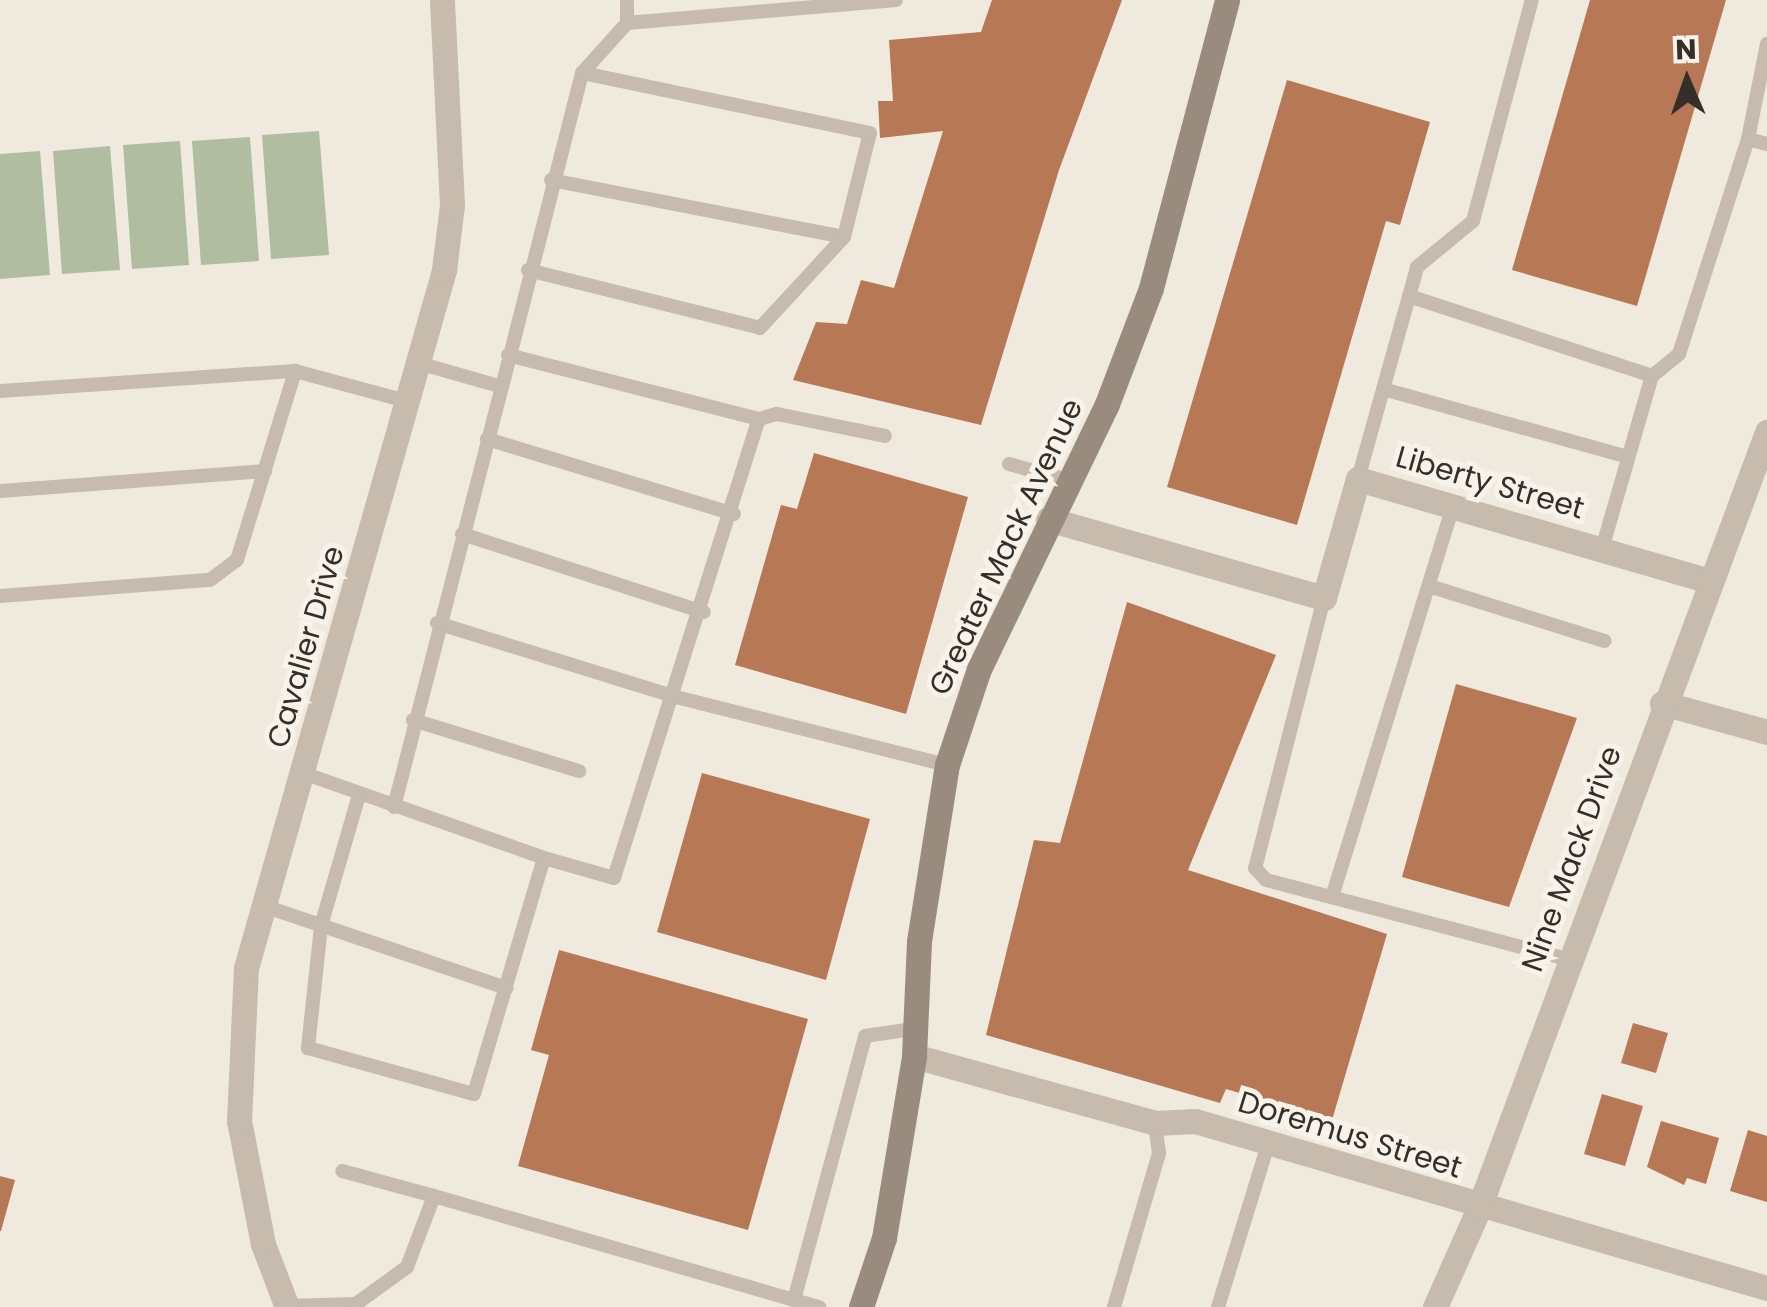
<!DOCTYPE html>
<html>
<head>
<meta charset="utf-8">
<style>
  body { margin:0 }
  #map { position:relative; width:1767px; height:1307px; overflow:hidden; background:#efe9de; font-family:Poppins,sans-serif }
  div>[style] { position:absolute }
  .green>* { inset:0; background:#b0bda0 }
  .building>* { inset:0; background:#b77855 }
  .lane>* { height:14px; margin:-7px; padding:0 7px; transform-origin:7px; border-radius:7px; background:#c6bbac }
  .street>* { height:25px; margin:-12.5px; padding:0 12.5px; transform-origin:12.5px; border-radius:12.5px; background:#c6bbac }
  .secondary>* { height:25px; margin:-12.5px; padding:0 12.5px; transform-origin:12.5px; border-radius:12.5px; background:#998b7d }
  span { translate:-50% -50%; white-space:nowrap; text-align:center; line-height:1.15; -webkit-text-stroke:10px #f7f3ea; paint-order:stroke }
  .street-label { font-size:30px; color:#352f2a }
  .north { position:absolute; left:1637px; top:30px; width:100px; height:100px; -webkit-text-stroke:8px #f7f3ea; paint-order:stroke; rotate:358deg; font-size:28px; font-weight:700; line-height:40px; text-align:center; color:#352f2a }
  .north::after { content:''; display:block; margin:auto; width:35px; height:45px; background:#352f2a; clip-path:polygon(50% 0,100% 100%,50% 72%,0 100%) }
</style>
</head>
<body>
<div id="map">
  <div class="green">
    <div style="clip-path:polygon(319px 131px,329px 255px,271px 259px,262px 135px)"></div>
    <div style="clip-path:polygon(250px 137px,259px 261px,201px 265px,192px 141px)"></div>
    <div style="clip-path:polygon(180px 141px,189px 265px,132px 269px,123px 145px)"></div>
    <div style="clip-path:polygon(110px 146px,120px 270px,62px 274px,53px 151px)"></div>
    <div style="clip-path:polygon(40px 151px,50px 275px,0 279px,0 154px)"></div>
  </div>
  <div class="building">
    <div style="clip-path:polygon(992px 0,1122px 0,1059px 170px,981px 425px,793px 380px,816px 322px,847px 324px,861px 280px,894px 288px,943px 131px,880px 138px,878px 101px,893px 101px,889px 40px,981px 32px)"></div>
    <div style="clip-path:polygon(1590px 0,1726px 0,1637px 306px,1512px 270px)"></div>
    <div style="clip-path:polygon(1287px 80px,1430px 122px,1400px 225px,1386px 221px,1297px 525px,1167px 487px)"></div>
    <div style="clip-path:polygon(814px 453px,968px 497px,906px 714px,735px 665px,781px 505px,797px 509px)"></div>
    <div style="clip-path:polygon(1127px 602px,1276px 655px,1188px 870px,1387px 934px,1332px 1120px,1226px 1089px,1220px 1103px,986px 1035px,1034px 840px,1060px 843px)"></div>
    <div style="clip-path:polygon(1456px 684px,1577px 718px,1509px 907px,1402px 877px)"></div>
    <div style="clip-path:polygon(702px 773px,870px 819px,826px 980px,657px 932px)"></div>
    <div style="clip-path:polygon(559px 950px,808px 1019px,748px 1230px,518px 1166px,549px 1055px,531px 1050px)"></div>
    <div style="clip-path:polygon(1633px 1023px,1668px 1033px,1656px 1073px,1621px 1063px)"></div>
    <div style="clip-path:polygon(1602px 1094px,1643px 1106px,1625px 1166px,1584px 1154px)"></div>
    <div style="clip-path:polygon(1661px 1121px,1719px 1138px,1706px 1184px,1687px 1178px,1684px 1185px,1647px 1167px)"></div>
    <div style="clip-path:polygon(1748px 1130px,1767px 1136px,1767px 1202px,1730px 1191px)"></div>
    <div style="clip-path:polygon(0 1176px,15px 1180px,1px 1231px,0 1231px)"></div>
  </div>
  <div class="lane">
    <div style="left:627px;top:23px;width:270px;rotate:-4.9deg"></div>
    <div style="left:1748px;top:139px;width:97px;rotate:-78.7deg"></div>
    <div style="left:551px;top:180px;width:298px;rotate:11deg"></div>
    <div style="left:528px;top:270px;width:239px;rotate:14deg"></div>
    <div style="left:760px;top:328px;width:124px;rotate:-47.3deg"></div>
    <div style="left:844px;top:237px;width:107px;rotate:-76deg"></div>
    <div style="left:870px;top:133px;width:294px;rotate:-168.2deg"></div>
    <div style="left:1409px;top:296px;width:256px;rotate:18.2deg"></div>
    <div style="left:422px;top:364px;width:83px;rotate:16deg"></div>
    <div style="left:502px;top:387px;width:324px;rotate:-75.7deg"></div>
    <div style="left:582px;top:73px;width:67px;rotate:-48deg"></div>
    <div style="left:627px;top:23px;width:23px;rotate:-90deg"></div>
    <div style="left:1383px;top:389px;width:254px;rotate:15.5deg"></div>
    <div style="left:0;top:391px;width:296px;rotate:-3.9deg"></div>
    <div style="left:295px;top:371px;width:119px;rotate:15.1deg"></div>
    <div style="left:759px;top:419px;width:19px;rotate:-16deg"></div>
    <div style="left:777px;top:414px;width:110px;rotate:11.5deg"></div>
    <div style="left:487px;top:439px;width:258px;rotate:16.9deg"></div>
    <div style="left:1009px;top:464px;width:61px;rotate:15.2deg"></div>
    <div style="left:1358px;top:479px;width:220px;rotate:-74.4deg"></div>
    <div style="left:1417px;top:267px;width:72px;rotate:-39.4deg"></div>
    <div style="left:1473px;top:221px;width:229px;rotate:-75.1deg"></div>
    <div style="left:0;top:491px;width:266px;rotate:-4.3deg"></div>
    <div style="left:462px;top:534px;width:254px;rotate:17.9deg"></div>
    <div style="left:1602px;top:549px;width:180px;rotate:-73.9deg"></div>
    <div style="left:1652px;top:376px;width:35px;rotate:-39deg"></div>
    <div style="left:1679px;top:354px;width:226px;rotate:-72.2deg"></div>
    <div style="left:1748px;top:139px;width:20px;rotate:15deg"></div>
    <div style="left:1429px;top:586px;width:184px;rotate:17.4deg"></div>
    <div style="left:0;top:596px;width:211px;rotate:-4.4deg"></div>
    <div style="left:210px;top:580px;width:34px;rotate:-37deg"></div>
    <div style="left:237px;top:560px;width:198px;rotate:-72.9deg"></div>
    <div style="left:1324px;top:598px;width:279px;rotate:104.3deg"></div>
    <div style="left:1255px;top:868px;width:16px;rotate:47deg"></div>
    <div style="left:1266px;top:880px;width:315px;rotate:14.7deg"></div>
    <div style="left:437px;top:623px;width:250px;rotate:17.2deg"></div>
    <div style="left:676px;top:697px;width:279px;rotate:14.1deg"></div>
    <div style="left:413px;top:720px;width:174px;rotate:17.1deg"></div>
    <div style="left:303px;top:773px;width:256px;rotate:19.4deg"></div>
    <div style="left:359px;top:795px;width:136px;rotate:106.2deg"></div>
    <div style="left:321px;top:926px;width:123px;rotate:96.1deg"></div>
    <div style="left:308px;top:1048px;width:172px;rotate:15.5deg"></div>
    <div style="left:474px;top:1094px;width:246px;rotate:-73.5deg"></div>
    <div style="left:544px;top:858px;width:73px;rotate:15.9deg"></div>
    <div style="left:614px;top:878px;width:481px;rotate:-72.5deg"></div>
    <div style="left:759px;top:419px;width:259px;rotate:-165.7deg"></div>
    <div style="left:394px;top:807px;width:434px;rotate:-75.6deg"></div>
    <div style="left:1332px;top:897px;width:409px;rotate:-72.8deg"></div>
    <div style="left:264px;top:906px;width:256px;rotate:18.7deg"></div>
    <div style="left:434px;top:1196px;width:401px;rotate:16.1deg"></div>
    <div style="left:794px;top:1300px;width:273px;rotate:-74.9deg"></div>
    <div style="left:865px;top:1036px;width:49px;rotate:-8.3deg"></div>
    <div style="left:287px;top:1306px;width:69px;rotate:-1.7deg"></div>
    <div style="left:356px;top:1304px;width:63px;rotate:-36deg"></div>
    <div style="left:407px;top:1267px;width:76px;rotate:-69.2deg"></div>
    <div style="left:434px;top:1196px;width:95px;rotate:-164.8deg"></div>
    <div style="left:1114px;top:1307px;width:160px;rotate:-73.7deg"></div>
    <div style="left:1159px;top:1153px;width:30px;rotate:-98deg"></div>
    <div style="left:1218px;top:1307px;width:170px;rotate:-72.9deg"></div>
  </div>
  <div class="street">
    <div style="left:1048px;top:519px;width:287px;rotate:16deg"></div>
    <div style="left:1324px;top:598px;width:124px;rotate:-74.1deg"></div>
    <div style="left:1358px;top:479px;width:366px;rotate:16.2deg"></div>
    <div style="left:1662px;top:703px;width:109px;rotate:15.4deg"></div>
    <div style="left:914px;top:1056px;width:250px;rotate:15.5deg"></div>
    <div style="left:1155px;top:1123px;width:40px;rotate:-2.9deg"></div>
    <div style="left:1195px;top:1121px;width:596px;rotate:16.28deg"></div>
    <div style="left:287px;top:1307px;width:67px;rotate:-110.9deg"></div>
    <div style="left:263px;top:1244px;width:125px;rotate:-101deg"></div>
    <div style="left:239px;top:1121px;width:153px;rotate:-87.4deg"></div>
    <div style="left:246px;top:968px;width:726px;rotate:-74.16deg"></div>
    <div style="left:444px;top:270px;width:65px;rotate:-83deg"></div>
    <div style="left:452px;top:205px;width:205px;rotate:-92.8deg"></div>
    <div style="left:1435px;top:1307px;width:108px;rotate:-66deg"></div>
    <div style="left:1479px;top:1208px;width:828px;rotate:-69.64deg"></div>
  </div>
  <div class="secondary">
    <div style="left:861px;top:1307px;width:73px;rotate:-71.6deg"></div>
    <div style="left:884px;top:1238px;width:184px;rotate:-80.6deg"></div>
    <div style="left:914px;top:1056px;width:115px;rotate:-87.5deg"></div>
    <div style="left:919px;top:941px;width:178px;rotate:-81deg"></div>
    <div style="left:947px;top:765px;width:101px;rotate:-71.6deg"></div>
    <div style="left:979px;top:669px;width:294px;rotate:-64.2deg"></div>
    <div style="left:1107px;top:404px;width:124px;rotate:-69.2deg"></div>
    <div style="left:1151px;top:288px;width:298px;rotate:-75.2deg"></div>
  </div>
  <div class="street-label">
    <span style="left:1490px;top:483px;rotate:16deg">Liberty Street</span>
    <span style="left:1006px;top:547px;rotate:-65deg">Greater Mack Avenue</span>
    <span style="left:306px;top:647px;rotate:-74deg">Cavalier Drive</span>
    <span style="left:1572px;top:859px;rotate:-70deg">Nine Mack Drive</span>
    <span style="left:1350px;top:1135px;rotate:17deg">Doremus Street</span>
  </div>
  <div class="north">N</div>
</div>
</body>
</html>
